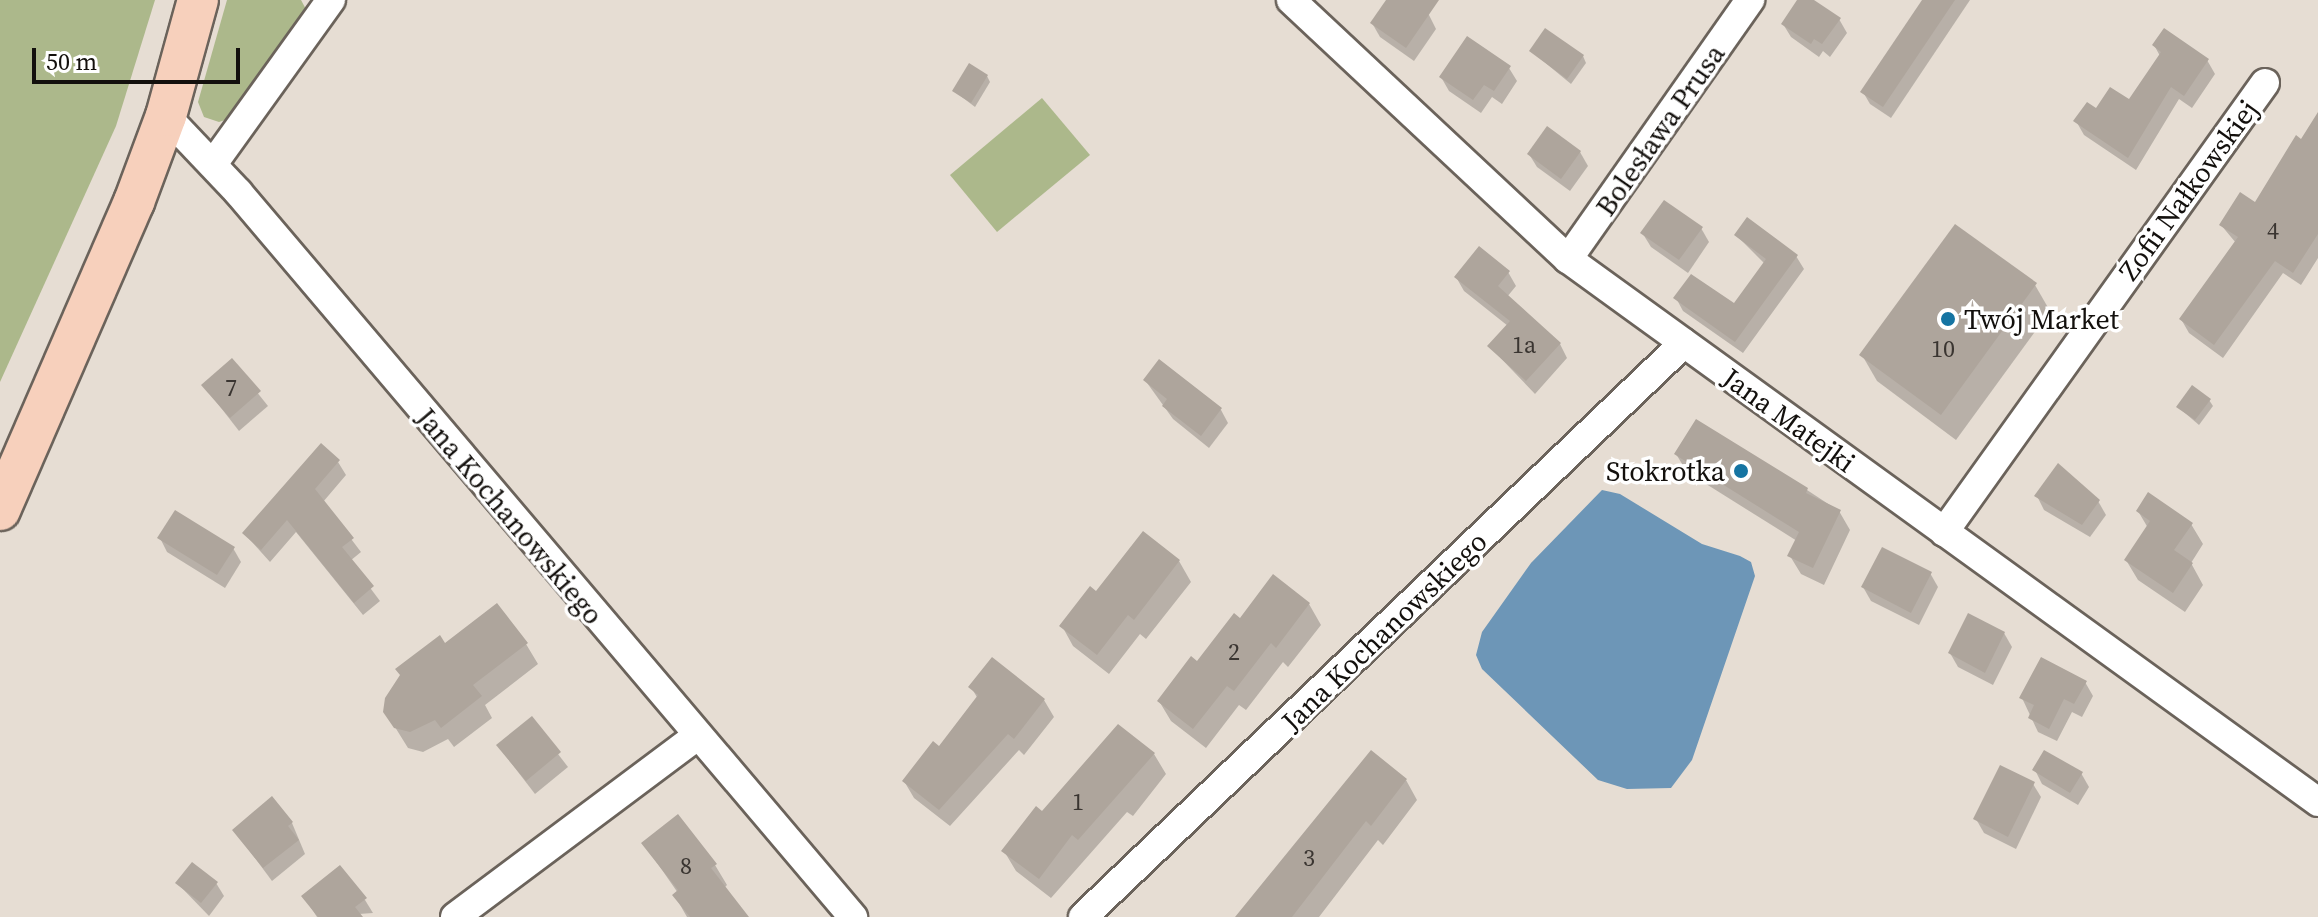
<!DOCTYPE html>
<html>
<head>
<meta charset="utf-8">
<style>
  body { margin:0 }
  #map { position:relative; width:2318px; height:917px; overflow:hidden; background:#e6ddd3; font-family:"Source Serif 4",serif }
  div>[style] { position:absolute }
  .green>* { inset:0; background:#acb88b }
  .water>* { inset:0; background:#6d96b7 }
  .shadow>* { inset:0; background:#0003 }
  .building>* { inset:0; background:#aea59c }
  .roads { filter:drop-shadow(2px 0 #6b635b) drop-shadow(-2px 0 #6b635b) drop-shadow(0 2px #6b635b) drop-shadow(0 -2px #6b635b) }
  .street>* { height:28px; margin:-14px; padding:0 14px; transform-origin:14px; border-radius:14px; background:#fff }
  .secondary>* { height:40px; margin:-20px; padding:0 20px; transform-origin:20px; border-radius:20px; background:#f7d0bc }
  .dots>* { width:22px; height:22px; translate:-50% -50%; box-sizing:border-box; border:4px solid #fff; border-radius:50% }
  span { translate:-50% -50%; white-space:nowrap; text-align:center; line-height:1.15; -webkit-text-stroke:7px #fff; paint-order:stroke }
  .number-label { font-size:24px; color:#3a3531 }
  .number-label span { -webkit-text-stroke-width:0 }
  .street-label { font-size:28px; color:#13100d }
  .poi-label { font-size:28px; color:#13100d }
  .left { translate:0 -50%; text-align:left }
  .right { translate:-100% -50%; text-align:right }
  .scale { position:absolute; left:32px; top:48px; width:208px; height:36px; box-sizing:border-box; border:4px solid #13100d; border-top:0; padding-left:10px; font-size:24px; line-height:28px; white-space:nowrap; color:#13100d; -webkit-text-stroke:6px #fff; paint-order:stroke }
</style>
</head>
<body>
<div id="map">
  <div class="green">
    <div style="clip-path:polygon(0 0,155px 0,116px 126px,0 382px)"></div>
    <div style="clip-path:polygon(227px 0,301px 0,308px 13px,228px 119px,219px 122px,204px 117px,198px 102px)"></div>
    <div style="clip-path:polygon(1042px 98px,1090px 155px,997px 232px,950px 175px)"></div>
  </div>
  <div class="water">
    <div style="clip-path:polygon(1602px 490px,1620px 494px,1702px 544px,1740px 556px,1751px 562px,1755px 576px,1692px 760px,1671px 788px,1627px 789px,1598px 780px,1482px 669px,1476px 655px,1482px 632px,1531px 563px)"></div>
  </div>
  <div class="shadow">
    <div style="clip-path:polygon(1388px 0,1407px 0,1429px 15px,1436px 29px,1414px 61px,1380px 37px,1372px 23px)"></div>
    <div style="clip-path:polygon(1799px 0,1810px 0,1839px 19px,1847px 33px,1830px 57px,1823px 51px,1819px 57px,1791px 37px,1783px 24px)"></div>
    <div style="clip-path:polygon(1925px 0,1970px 0,1891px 118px,1870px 104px,1863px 92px)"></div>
    <div style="clip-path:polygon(2154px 45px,2207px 60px,2215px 74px,2192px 108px,2179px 99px,2136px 170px,2084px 135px,2076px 121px,2129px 102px,2160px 56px)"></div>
    <div style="clip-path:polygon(1531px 51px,1583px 56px,1586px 63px,1571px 84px)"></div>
    <div style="clip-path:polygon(1509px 68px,1517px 81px,1502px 104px,1492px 97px,1481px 113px,1449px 91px,1441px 77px)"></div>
    <div style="clip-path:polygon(987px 76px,990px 82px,975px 107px,954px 91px)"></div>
    <div style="clip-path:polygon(2318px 132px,2318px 258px,2301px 285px,2283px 273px,2223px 358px,2189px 333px,2181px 319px,2236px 243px,2221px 225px,2256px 205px,2301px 142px)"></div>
    <div style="clip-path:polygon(1580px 152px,1588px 166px,1570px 191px,1537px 167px,1529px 154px)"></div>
    <div style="clip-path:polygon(1701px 228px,1709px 242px,1688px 273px,1651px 247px,1643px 234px)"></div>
    <div style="clip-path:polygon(1736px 235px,1796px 256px,1804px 269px,1743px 353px,1683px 311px,1676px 298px,1734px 306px,1765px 264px)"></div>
    <div style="clip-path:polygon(1508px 272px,1516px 286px,1507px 297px,1560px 344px,1567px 358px,1535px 394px,1490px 347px,1508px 326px,1464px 291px,1456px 277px)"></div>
    <div style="clip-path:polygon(2035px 285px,2050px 311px,1956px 440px,1877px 381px,1862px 355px)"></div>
    <div style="clip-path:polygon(232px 361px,268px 406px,239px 431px,204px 386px)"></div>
    <div style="clip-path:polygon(1145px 380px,1221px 410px,1228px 423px,1209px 448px,1173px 419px)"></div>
    <div style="clip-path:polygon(2209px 400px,2213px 406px,2199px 425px,2178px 407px)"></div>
    <div style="clip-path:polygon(1676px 454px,1807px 490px,1839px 511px,1850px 530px,1824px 585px,1801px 574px,1790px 556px,1797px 541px,1687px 472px)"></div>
    <div style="clip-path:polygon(338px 462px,346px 475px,323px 502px,361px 552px,350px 561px,380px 601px,363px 615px,296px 532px,270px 562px,244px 533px)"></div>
    <div style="clip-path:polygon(2037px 496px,2098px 501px,2106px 515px,2090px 537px,2044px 510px)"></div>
    <div style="clip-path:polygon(2138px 511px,2191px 524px,2203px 544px,2191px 563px,2203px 585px,2185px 612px,2138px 580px,2126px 560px,2148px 528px)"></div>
    <div style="clip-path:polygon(160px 538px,233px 548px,241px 562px,225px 588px,167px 552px)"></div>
    <div style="clip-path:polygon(1179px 561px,1191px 582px,1146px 639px,1140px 634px,1109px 674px,1073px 646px,1062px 626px,1097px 593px)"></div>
    <div style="clip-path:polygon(1930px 573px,1938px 587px,1919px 625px,1871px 601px,1863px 587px)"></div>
    <div style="clip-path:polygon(1309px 604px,1321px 625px,1288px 667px,1283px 662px,1246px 710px,1239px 705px,1206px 748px,1171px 721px,1159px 701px,1240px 621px)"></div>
    <div style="clip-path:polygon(2004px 633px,2012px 647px,1993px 685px,1958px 667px,1950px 653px)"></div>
    <div style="clip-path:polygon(526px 644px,538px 664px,485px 705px,492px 718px,454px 747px,448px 739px,423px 752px,408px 748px,385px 711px,445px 646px)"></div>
    <div style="clip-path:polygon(2085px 682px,2093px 696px,2082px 717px,2072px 712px,2057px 741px,2038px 732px,2022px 698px)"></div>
    <div style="clip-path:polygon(971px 687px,1044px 700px,1054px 717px,1024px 755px,1019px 750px,950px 826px,914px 798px,904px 781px,939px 748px,978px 699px)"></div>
    <div style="clip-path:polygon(531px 719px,568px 767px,535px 794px,498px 746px)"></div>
    <div style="clip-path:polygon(1154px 754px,1166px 774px,1133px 816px,1127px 812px,1051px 898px,1016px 871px,1004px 851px,1042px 813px)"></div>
    <div style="clip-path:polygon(2035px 770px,2081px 773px,2089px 787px,2078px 805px,2042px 784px)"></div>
    <div style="clip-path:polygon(1406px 780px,1417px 800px,1383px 845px,1378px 840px,1319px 917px,1238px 917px)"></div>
    <div style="clip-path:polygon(2033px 784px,2041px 797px,2016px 849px,1984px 833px,1976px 819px)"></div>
    <div style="clip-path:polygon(272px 799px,292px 823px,305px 854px,272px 881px,234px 830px)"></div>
    <div style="clip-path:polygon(644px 844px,715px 865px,727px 885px,724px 888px,747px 917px,687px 917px,675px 896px,678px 893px)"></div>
    <div style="clip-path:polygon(216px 883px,224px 896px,209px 916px,178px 884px)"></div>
    <div style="clip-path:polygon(304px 897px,365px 900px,373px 913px,317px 917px)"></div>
  </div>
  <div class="building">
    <div style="clip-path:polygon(1386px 0,1439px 0,1406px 48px,1370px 23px)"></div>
    <div style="clip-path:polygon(1797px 0,1814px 0,1841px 18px,1822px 44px,1814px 39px,1811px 44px,1781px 24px)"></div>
    <div style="clip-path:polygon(1922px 0,1955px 0,1883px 107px,1860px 92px)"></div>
    <div style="clip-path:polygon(1545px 28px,1584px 55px,1567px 79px,1529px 51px)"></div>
    <div style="clip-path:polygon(2164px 28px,2209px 59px,2184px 96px,2171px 87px,2128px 158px,2073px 121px,2087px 102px,2096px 108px,2110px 87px,2129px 99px,2161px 52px,2152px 45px)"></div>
    <div style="clip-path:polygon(1467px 36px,1511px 66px,1494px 91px,1484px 85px,1473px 100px,1439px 77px)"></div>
    <div style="clip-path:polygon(969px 63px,988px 75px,971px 103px,952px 91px)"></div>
    <div style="clip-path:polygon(2318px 112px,2318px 234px,2293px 273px,2275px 261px,2214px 345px,2179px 319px,2238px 237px,2219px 225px,2240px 192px,2255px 202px,2296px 135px,2301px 139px)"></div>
    <div style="clip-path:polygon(1547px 126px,1581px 151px,1561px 179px,1527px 154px)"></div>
    <div style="clip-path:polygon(1664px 200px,1703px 227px,1679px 260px,1640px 233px)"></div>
    <div style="clip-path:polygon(1747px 217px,1798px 255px,1735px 342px,1673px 298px,1691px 274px,1734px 303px,1766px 259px,1734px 235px)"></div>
    <div style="clip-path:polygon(1955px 224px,2037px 283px,1941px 415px,1859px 355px)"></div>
    <div style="clip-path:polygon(1479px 246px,1510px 271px,1498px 286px,1561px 343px,1526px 381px,1487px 346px,1510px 321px,1454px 277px)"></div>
    <div style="clip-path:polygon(232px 358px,261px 391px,230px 418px,201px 385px)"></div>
    <div style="clip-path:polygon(1159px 359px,1222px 408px,1201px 436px,1162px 406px,1167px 399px,1143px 380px)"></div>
    <div style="clip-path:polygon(2192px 385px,2211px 399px,2195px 420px,2176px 407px)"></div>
    <div style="clip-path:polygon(1696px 419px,1808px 488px,1806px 493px,1841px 510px,1813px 568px,1787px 556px,1799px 532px,1674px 454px)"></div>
    <div style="clip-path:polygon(321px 443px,340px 460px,315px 489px,354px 538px,342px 547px,374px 586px,354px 603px,287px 520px,261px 550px,242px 533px)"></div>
    <div style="clip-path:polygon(2058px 463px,2100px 500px,2082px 525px,2034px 496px)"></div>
    <div style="clip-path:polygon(2148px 492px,2193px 523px,2174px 550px,2193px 563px,2173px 593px,2124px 560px,2150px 521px,2136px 511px)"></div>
    <div style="clip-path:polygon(175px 510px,235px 547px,217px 575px,157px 538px)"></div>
    <div style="clip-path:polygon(1143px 531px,1180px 560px,1134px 620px,1128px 615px,1097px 655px,1059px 626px,1090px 586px,1096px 591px)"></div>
    <div style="clip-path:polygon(1882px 547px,1932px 572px,1911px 613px,1861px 587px)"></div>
    <div style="clip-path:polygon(1273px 574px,1310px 603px,1276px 648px,1271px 643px,1234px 691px,1227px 686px,1193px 729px,1157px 701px,1191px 656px,1197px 661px,1234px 613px,1240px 618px)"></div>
    <div style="clip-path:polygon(497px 603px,528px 643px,473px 685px,482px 696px,441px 728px,435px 720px,410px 732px,394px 728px,383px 712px,385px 698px,400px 675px,395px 669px,440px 635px,445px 643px)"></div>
    <div style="clip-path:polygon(1968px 613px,2005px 632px,1985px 673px,1948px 653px)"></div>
    <div style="clip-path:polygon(992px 657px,1045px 699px,1014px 739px,1008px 734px,939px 810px,902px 781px,933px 741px,939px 746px,978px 695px,968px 687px)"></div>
    <div style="clip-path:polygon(2041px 657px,2087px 681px,2074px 704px,2064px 699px,2049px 729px,2028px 718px,2034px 705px,2019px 698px)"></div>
    <div style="clip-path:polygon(532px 716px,561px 752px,526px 781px,496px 745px)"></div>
    <div style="clip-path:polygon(1118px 724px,1155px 753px,1078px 840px,1072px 835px,1039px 879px,1001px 851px,1036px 806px,1042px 811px)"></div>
    <div style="clip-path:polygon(1371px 750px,1407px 779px,1371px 826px,1366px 821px,1292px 917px,1235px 917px)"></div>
    <div style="clip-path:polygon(2044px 750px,2083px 772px,2070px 793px,2032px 770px)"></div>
    <div style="clip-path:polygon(2000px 765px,2035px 782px,2008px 837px,1973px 819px)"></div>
    <div style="clip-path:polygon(272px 796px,293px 822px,288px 826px,299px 840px,263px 868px,232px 830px)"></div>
    <div style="clip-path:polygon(678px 814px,717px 864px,711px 868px,749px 917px,690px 917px,672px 895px,678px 890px,641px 843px)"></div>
    <div style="clip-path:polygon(192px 862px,218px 882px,201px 903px,175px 883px)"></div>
    <div style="clip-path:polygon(340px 865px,367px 898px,355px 907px,363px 917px,318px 917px,301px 896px)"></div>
  </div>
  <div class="roads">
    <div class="street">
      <div style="left:1291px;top:0;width:379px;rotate:43.1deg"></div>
      <div style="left:1568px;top:259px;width:926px;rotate:35.9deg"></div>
      <div style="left:166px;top:116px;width:105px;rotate:46.5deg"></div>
      <div style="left:238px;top:192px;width:951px;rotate:49.69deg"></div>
      <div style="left:213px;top:164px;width:202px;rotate:-54.3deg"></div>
      <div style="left:1568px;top:259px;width:317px;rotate:-54.9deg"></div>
      <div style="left:1944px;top:532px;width:552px;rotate:-54.44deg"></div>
      <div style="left:455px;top:917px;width:301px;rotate:-36.8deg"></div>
      <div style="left:1083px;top:917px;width:831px;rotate:-43.68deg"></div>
    </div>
    <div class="secondary">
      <div style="left:0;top:510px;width:336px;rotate:-66.5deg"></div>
      <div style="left:134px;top:202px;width:92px;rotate:-69.6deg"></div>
      <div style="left:166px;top:116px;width:120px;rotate:-74.6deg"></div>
    </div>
  </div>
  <div class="dots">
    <div style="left:1948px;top:319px;background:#1574a2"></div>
    <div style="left:1741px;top:471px;background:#1574a2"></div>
  </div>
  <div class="number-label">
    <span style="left:2273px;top:231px">4</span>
    <span style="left:1524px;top:345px">1a</span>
    <span style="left:1943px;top:349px">10</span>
    <span style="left:231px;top:388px">7</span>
    <span style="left:1234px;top:652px">2</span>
    <span style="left:1078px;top:802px">1</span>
    <span style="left:1309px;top:858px">3</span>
    <span style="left:686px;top:866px">8</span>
  </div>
  <div class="street-label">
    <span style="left:1660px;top:130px;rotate:-55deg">Bolesława Prusa</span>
    <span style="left:2188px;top:190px;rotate:-54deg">Zofii Nałkowskiej</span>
    <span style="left:1789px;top:420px;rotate:36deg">Jana Matejki</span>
    <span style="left:510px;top:516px;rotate:50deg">Jana Kochanowskiego</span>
    <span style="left:1384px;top:631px;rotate:-44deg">Jana Kochanowskiego</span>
  </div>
  <div class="poi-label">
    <span class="left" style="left:1964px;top:319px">Twój Market</span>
    <span class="right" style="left:1725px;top:471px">Stokrotka</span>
  </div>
  <div class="scale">50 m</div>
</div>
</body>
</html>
